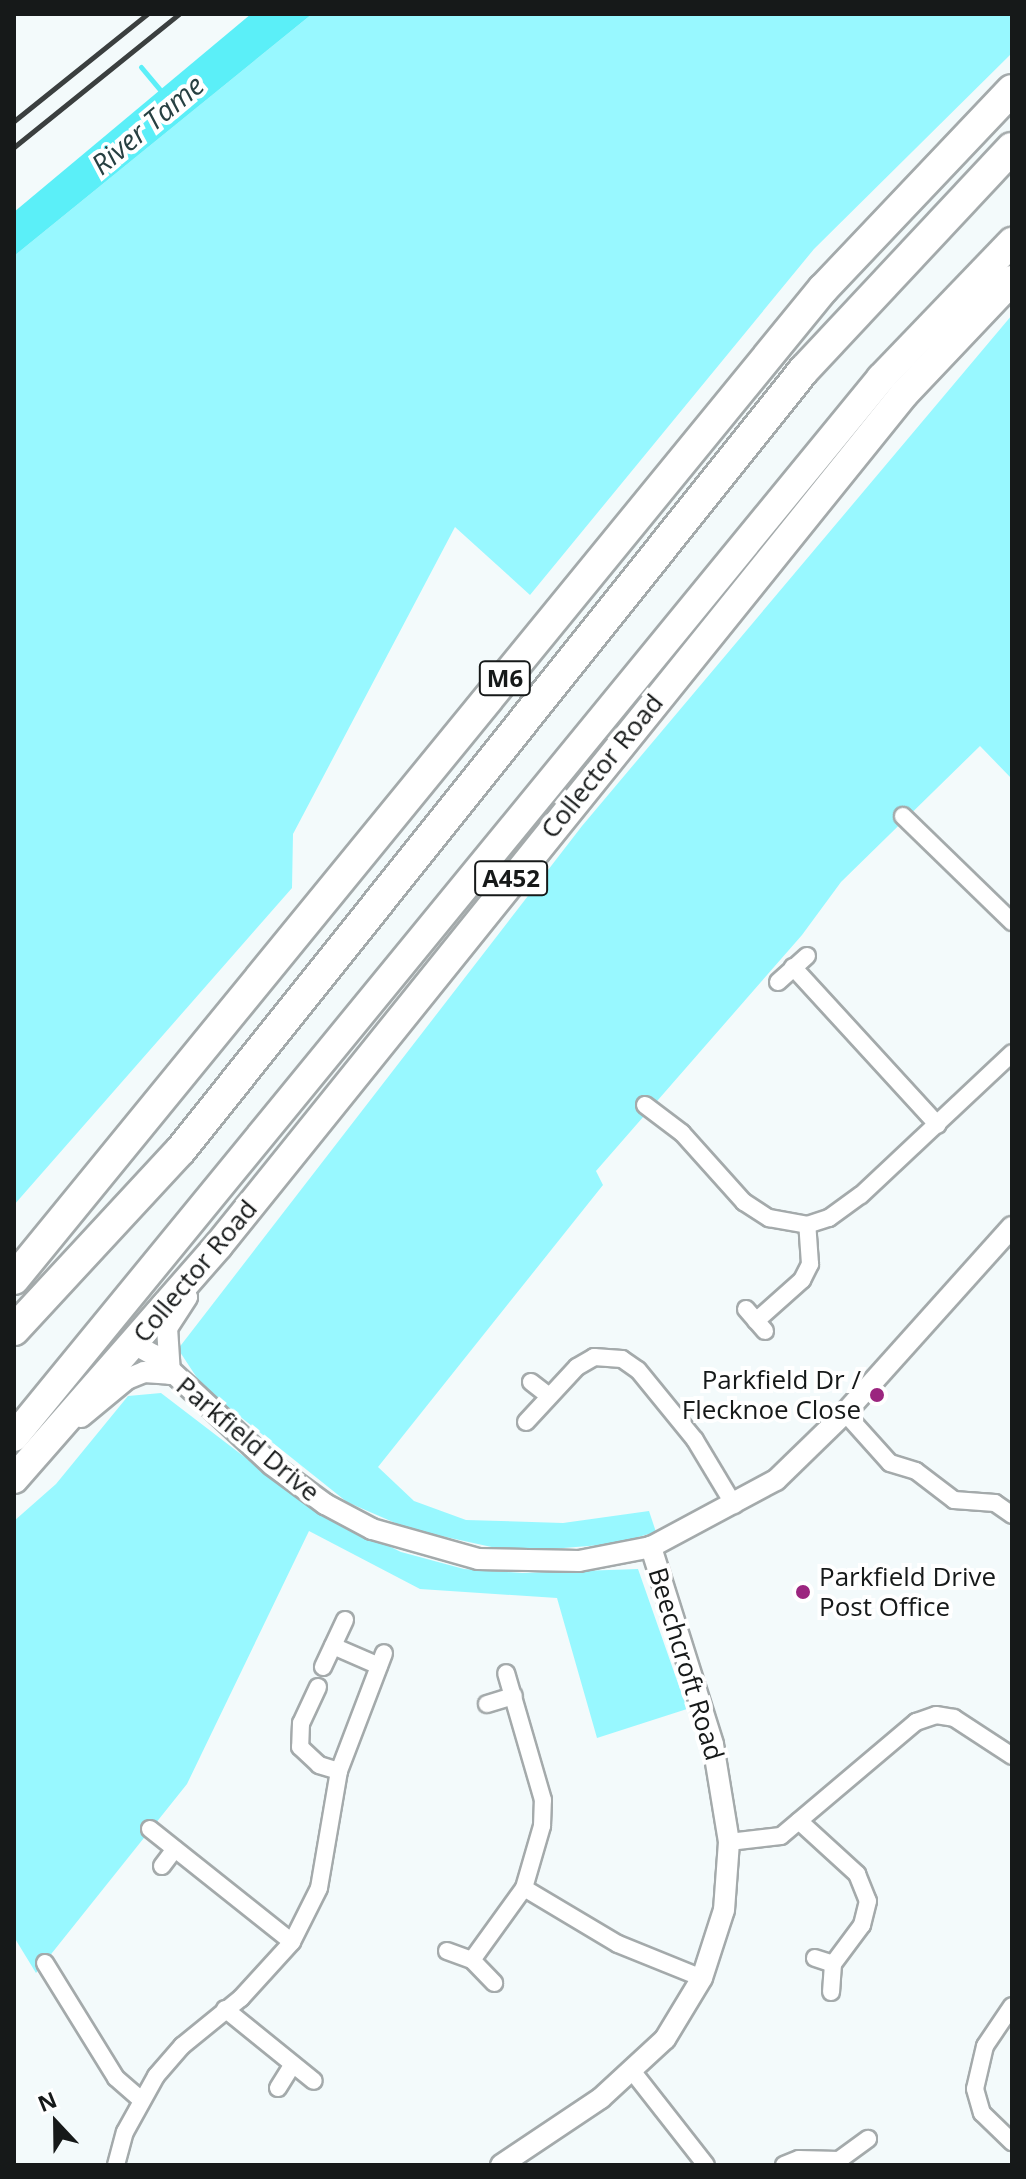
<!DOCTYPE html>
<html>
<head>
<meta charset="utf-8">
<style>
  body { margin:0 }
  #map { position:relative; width:1026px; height:2179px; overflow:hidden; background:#f3fafb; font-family:"Open Sans",sans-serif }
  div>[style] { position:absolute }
  .green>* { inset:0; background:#98f8ff }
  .water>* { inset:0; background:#5beff8 }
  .stream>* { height:5px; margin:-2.5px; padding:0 2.5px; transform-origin:2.5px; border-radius:2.5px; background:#5beff8 }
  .roads { filter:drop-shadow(2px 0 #a4aaab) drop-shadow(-2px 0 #a4aaab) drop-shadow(0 2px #a4aaab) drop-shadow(0 -2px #a4aaab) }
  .minor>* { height:16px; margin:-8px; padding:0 8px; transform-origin:8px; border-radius:8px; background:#fff }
  .tertiary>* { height:20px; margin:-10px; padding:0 10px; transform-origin:10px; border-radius:10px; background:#fff }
  .trunk>* { height:28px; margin:-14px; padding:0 14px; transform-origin:14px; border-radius:14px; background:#fff }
  .motorway>* { height:30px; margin:-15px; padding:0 15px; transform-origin:15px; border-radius:15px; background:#fff }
  .rail>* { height:5px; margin:-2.5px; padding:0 2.5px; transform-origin:2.5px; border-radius:2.5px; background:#3b3f3f }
  .dots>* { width:22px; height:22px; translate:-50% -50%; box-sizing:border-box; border:4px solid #fff; border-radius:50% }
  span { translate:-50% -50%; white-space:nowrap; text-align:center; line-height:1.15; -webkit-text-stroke:8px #fff; paint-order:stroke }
  .shield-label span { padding:2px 6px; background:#fff; border:2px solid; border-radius:6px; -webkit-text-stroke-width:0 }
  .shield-label { font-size:24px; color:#161919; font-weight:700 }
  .street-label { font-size:26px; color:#161919 }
  .poi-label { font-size:26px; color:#161919 }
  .right { translate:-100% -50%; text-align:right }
  .left { translate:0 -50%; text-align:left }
  .water-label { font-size:28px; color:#274042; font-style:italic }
  .frame { position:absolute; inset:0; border:16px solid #161919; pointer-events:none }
  .north { position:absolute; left:16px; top:2083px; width:80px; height:80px; -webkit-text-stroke:6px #fff; paint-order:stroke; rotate:338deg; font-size:22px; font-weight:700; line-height:32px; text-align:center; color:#161919 }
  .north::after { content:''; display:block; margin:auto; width:28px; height:36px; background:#161919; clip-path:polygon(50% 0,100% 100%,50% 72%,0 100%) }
</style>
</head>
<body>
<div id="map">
  <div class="green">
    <div style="clip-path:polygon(312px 14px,1012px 14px,1012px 53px,814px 249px,530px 595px,455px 527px,293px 834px,292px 888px,14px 1205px,14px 256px)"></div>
    <div style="clip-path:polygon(1012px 315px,1012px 779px,980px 746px,841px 882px,802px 935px,596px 1171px,603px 1185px,378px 1467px,414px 1501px,466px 1520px,563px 1523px,649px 1511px,656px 1532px,613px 1544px,514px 1552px,409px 1529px,347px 1502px,203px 1387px,178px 1349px,582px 826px)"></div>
    <div style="clip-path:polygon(161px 1393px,311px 1508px,401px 1552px,464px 1569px,522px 1573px,638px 1569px,687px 1709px,597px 1738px,557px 1598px,420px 1589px,309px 1531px,187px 1784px,36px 1973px,14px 1937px,14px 1521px,56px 1484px,128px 1396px)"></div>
  </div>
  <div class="water">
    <div style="clip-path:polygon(251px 14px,312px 14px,14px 256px,14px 212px)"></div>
  </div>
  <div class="stream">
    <div style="left:141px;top:67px;width:35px;rotate:50deg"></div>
  </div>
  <div class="roads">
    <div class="minor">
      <div style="left:903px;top:816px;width:152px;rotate:44.2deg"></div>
      <div style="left:793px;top:967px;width:214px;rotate:47.5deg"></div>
      <div style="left:778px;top:982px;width:39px;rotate:-42deg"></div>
      <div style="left:645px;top:1105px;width:46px;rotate:37.1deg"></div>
      <div style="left:682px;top:1133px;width:93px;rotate:48.1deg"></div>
      <div style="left:744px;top:1202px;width:30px;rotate:33deg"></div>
      <div style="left:769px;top:1218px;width:39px;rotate:10deg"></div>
      <div style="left:807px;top:1225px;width:23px;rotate:-18deg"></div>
      <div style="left:829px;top:1218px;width:39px;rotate:-36deg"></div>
      <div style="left:861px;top:1195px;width:207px;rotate:-43.2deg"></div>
      <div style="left:746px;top:1309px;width:29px;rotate:49deg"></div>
      <div style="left:756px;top:1321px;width:62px;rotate:-41.7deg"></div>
      <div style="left:802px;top:1280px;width:18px;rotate:-63deg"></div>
      <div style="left:810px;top:1264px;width:39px;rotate:-94deg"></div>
      <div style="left:531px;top:1382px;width:23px;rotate:38deg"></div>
      <div style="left:845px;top:1413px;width:67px;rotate:48deg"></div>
      <div style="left:890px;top:1463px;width:27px;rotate:17deg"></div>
      <div style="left:916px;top:1471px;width:48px;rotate:37.3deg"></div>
      <div style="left:954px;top:1500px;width:41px;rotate:4.2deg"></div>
      <div style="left:995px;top:1503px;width:21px;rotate:35deg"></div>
      <div style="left:526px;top:1422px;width:75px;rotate:-47.2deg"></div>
      <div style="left:577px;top:1367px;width:20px;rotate:-30deg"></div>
      <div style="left:594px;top:1357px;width:28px;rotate:4deg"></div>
      <div style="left:622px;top:1359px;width:19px;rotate:35deg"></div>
      <div style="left:638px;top:1370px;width:90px;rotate:50.8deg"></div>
      <div style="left:695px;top:1440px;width:76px;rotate:59deg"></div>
      <div style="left:333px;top:1646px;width:50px;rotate:23.5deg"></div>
      <div style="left:323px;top:1667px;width:52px;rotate:-64.9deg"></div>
      <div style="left:318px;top:1687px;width:40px;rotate:115deg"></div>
      <div style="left:301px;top:1723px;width:24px;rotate:92deg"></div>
      <div style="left:300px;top:1747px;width:26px;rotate:43deg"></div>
      <div style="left:319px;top:1765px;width:21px;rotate:17deg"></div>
      <div style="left:487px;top:1704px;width:28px;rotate:-17deg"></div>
      <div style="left:799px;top:1821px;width:79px;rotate:42.4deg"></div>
      <div style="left:857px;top:1874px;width:29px;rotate:68deg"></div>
      <div style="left:868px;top:1901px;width:25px;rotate:104deg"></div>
      <div style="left:862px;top:1925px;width:49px;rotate:126.6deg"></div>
      <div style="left:150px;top:1829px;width:181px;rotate:38.5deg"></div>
      <div style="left:729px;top:1842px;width:52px;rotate:-6.6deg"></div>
      <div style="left:781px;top:1836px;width:177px;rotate:-40.2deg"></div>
      <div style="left:916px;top:1722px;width:21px;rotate:-19deg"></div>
      <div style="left:936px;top:1715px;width:18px;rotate:9deg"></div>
      <div style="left:954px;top:1718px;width:69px;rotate:33.2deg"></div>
      <div style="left:162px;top:1866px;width:21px;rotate:-53deg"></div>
      <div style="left:524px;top:1888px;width:109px;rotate:30.8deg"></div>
      <div style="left:618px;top:1944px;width:91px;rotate:22deg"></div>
      <div style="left:447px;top:1951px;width:27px;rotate:20deg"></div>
      <div style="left:472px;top:1960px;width:32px;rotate:46deg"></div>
      <div style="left:815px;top:1958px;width:19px;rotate:18deg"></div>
      <div style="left:833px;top:1964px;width:28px;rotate:94deg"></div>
      <div style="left:472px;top:1960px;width:89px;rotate:-54.2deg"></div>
      <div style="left:524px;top:1888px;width:65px;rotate:-73.8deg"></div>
      <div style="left:542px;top:1826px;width:26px;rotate:-88deg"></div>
      <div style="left:543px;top:1800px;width:132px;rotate:-106.2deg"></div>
      <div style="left:45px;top:1963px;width:135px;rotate:58.3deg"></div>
      <div style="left:116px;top:2078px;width:33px;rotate:41deg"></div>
      <div style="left:1012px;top:2006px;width:48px;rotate:124deg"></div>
      <div style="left:985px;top:2046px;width:44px;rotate:103.1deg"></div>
      <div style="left:975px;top:2089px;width:25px;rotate:74deg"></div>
      <div style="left:982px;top:2113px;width:42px;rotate:44deg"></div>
      <div style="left:225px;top:2009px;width:114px;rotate:39deg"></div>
      <div style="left:633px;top:2072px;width:118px;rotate:51.9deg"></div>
      <div style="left:278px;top:2088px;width:25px;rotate:-58deg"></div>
      <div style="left:116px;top:2165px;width:34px;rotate:-75deg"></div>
      <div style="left:125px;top:2132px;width:64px;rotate:-61deg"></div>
      <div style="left:156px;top:2076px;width:40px;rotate:-49deg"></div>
      <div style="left:182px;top:2046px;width:76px;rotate:-39.1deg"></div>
      <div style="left:241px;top:1998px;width:76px;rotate:-47.7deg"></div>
      <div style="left:292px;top:1942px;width:60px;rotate:-63.4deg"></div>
      <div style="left:319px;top:1888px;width:119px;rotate:-80.3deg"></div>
      <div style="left:339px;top:1771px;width:126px;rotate:-69.1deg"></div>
      <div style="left:784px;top:2165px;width:16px;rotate:-22deg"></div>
      <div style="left:799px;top:2159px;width:40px;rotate:1.4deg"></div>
      <div style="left:839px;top:2160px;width:36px;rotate:-36deg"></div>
    </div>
    <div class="tertiary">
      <div style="left:134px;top:1344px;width:23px;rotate:29deg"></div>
      <div style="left:154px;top:1355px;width:161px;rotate:43deg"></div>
      <div style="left:272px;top:1465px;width:66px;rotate:36.3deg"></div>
      <div style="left:325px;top:1504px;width:53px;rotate:28deg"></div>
      <div style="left:372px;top:1529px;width:110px;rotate:15.8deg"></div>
      <div style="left:478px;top:1559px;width:101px;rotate:1.1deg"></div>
      <div style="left:579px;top:1561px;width:73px;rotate:-11deg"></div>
      <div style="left:651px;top:1547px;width:142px;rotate:-28.2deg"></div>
      <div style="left:776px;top:1480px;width:96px;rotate:-44.2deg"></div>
      <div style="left:845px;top:1413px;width:250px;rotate:-48.1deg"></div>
      <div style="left:170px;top:1374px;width:46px;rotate:-93.7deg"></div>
      <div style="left:167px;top:1328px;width:37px;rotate:-57deg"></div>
      <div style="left:81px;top:1417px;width:60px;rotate:-39.6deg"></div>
      <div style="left:127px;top:1379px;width:18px;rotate:-22deg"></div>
      <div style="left:144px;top:1372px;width:26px;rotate:4deg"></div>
      <div style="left:501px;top:2165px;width:120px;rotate:-33.8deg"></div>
      <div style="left:601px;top:2098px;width:87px;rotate:-42.7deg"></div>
      <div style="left:665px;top:2039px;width:71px;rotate:-58.8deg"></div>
      <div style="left:702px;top:1978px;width:71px;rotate:-72.1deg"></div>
      <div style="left:724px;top:1910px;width:68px;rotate:-85.8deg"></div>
      <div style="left:729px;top:1842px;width:99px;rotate:-99.3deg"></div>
      <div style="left:713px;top:1744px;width:207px;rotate:-107.5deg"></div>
    </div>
    <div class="trunk">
      <div style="left:14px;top:1437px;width:1369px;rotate:-50.69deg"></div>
      <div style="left:881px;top:378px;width:189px;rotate:-46.1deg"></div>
      <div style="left:14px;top:1479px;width:310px;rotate:-48.8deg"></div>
      <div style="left:218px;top:1246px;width:1094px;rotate:-51.16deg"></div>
      <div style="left:904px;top:394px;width:157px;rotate:-46.5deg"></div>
    </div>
    <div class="motorway">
      <div style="left:14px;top:1279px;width:1279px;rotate:-50.75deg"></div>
      <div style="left:823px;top:289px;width:274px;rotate:-46.5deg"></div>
      <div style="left:14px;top:1330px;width:244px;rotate:-47.2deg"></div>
      <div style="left:180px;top:1151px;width:1000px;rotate:-51.38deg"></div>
      <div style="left:804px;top:370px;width:304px;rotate:-46.9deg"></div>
    </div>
  </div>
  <div class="rail">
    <div style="left:14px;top:121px;width:171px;rotate:-38.8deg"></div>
    <div style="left:14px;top:147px;width:212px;rotate:-38.9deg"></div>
  </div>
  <div class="dots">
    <div style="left:877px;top:1395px;background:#9b257f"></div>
    <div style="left:803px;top:1592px;background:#9b257f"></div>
  </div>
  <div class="shield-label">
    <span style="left:505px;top:678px">M6</span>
    <span style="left:511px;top:878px">A452</span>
  </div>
  <div class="street-label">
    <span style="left:602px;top:766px;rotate:-51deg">Collector Road</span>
    <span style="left:195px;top:1271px;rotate:-50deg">Collector Road</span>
    <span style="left:248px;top:1439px;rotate:40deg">Parkfield Drive</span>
    <span style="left:686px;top:1664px;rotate:73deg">Beechcroft Road</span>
  </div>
  <div class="poi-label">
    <span class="right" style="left:861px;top:1395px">Parkfield Dr /<br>Flecknoe Close</span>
    <span class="left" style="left:819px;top:1592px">Parkfield Drive<br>Post Office</span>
  </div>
  <div class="water-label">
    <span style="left:147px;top:124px;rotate:-40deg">River Tame</span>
  </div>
  <div class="frame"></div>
  <div class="north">N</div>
</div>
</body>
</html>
